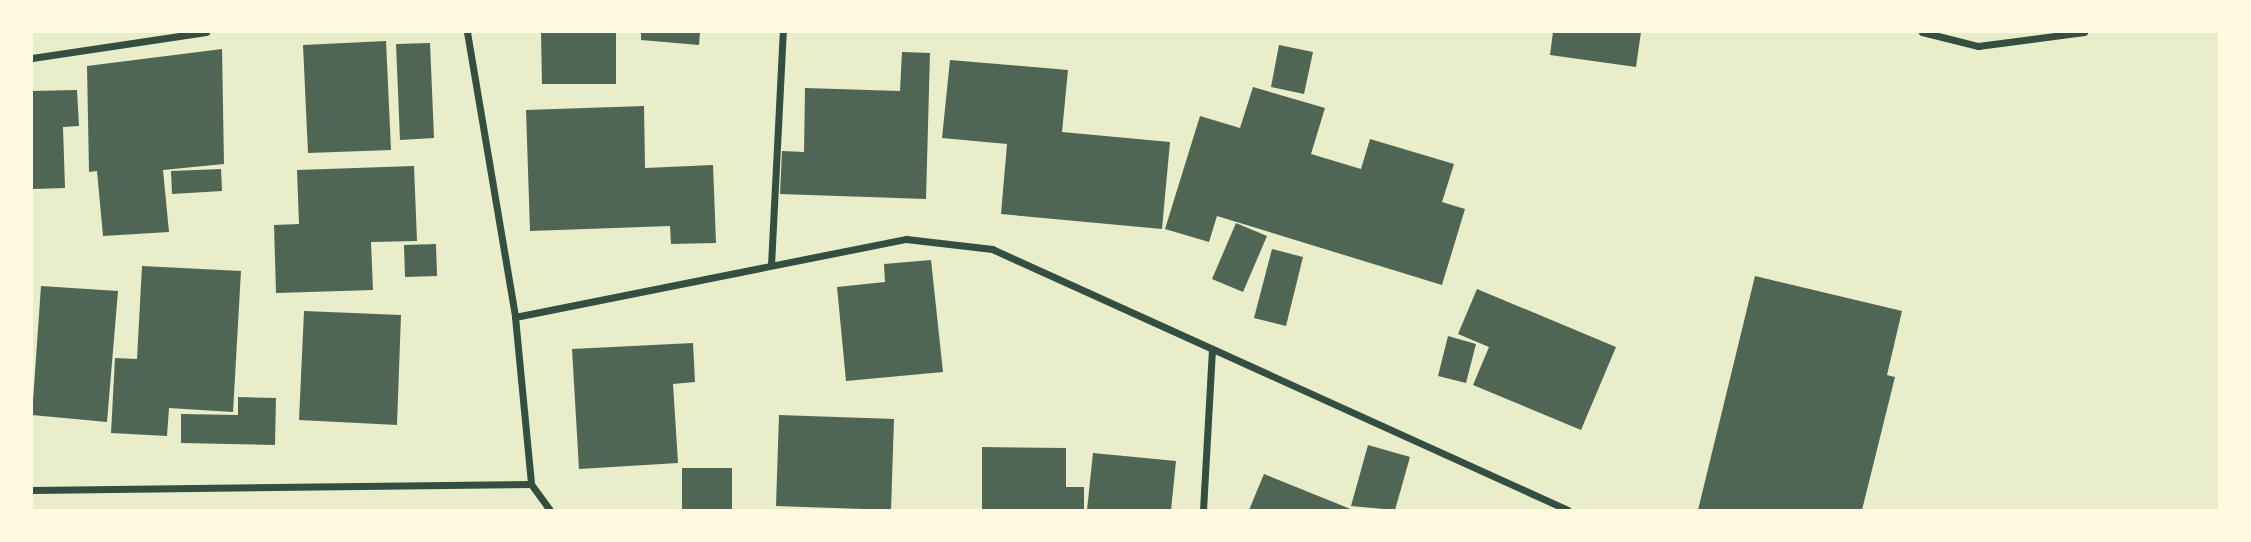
<!DOCTYPE html>
<html>
<head>
<meta charset="utf-8">
<style>
  body { margin:0 }
  #map { position:relative; width:2251px; height:542px; overflow:hidden; background:#e9edc9; font-family:"Fira Sans Condensed",sans-serif }
  div>[style] { position:absolute }
  .building>* { inset:0; background:#4f6655 }
  .minor>* { height:7px; margin:-3.5px; padding:0 3.5px; transform-origin:3.5px; border-radius:3.5px; background:#344e41 }
  span { translate:-50% -50%; white-space:nowrap; text-align:center; line-height:1.15; -webkit-text-stroke:5px #fefae0; paint-order:stroke }
  .frame { position:absolute; inset:0; border:33px solid #fefae0; pointer-events:none }
</style>
</head>
<body>
<div id="map">
  <div class="building">
    <div style="clip-path:polygon(541px 32px,616px 32px,616px 84px,542px 84px)"></div>
    <div style="clip-path:polygon(641px 32px,700px 32px,699px 45px,641px 40px)"></div>
    <div style="clip-path:polygon(1553px 32px,1641px 32px,1636px 67px,1550px 55px)"></div>
    <div style="clip-path:polygon(386px 41px,391px 150px,308px 153px,303px 45px)"></div>
    <div style="clip-path:polygon(430px 43px,434px 138px,400px 140px,396px 44px)"></div>
    <div style="clip-path:polygon(1279px 45px,1313px 52px,1304px 94px,1271px 87px)"></div>
    <div style="clip-path:polygon(222px 49px,224px 164px,163px 170px,169px 232px,103px 236px,97px 171px,89px 172px,87px 66px)"></div>
    <div style="clip-path:polygon(902px 52px,930px 53px,926px 199px,780px 194px,782px 151px,804px 152px,805px 88px,900px 91px)"></div>
    <div style="clip-path:polygon(950px 60px,1068px 70px,1062px 132px,1170px 142px,1162px 229px,1001px 214px,1007px 144px,942px 138px)"></div>
    <div style="clip-path:polygon(1253px 87px,1325px 108px,1311px 154px,1361px 169px,1370px 139px,1454px 164px,1442px 202px,1465px 209px,1442px 285px,1217px 216px,1209px 242px,1165px 229px,1200px 116px,1240px 128px)"></div>
    <div style="clip-path:polygon(77px 90px,79px 126px,63px 127px,65px 188px,32px 189px,32px 91px)"></div>
    <div style="clip-path:polygon(644px 106px,645px 168px,713px 165px,716px 243px,671px 244px,670px 226px,530px 231px,526px 110px)"></div>
    <div style="clip-path:polygon(414px 166px,417px 241px,371px 242px,373px 290px,276px 293px,274px 225px,299px 224px,297px 170px)"></div>
    <div style="clip-path:polygon(221px 169px,222px 191px,172px 194px,171px 171px)"></div>
    <div style="clip-path:polygon(1236px 223px,1267px 236px,1243px 292px,1212px 279px)"></div>
    <div style="clip-path:polygon(436px 244px,437px 276px,405px 277px,404px 245px)"></div>
    <div style="clip-path:polygon(1272px 249px,1303px 257px,1286px 326px,1254px 318px)"></div>
    <div style="clip-path:polygon(931px 260px,943px 372px,846px 381px,837px 287px,885px 282px,884px 264px)"></div>
    <div style="clip-path:polygon(142px 266px,241px 271px,233px 412px,169px 408px,167px 436px,111px 433px,115px 358px,137px 359px)"></div>
    <div style="clip-path:polygon(1755px 276px,1902px 311px,1887px 375px,1895px 377px,1862px 510px,1698px 510px)"></div>
    <div style="clip-path:polygon(41px 286px,118px 291px,107px 422px,32px 415px)"></div>
    <div style="clip-path:polygon(1477px 289px,1616px 347px,1581px 430px,1473px 385px,1489px 347px,1458px 334px)"></div>
    <div style="clip-path:polygon(304px 311px,401px 315px,397px 425px,299px 420px)"></div>
    <div style="clip-path:polygon(1448px 336px,1476px 344px,1466px 383px,1438px 376px)"></div>
    <div style="clip-path:polygon(693px 343px,695px 382px,673px 384px,678px 463px,579px 469px,572px 349px)"></div>
    <div style="clip-path:polygon(238px 397px,276px 398px,275px 445px,181px 443px,181px 414px,238px 415px)"></div>
    <div style="clip-path:polygon(779px 415px,894px 419px,891px 510px,776px 506px)"></div>
    <div style="clip-path:polygon(1368px 445px,1410px 457px,1395px 510px,1351px 506px)"></div>
    <div style="clip-path:polygon(982px 447px,1066px 448px,1066px 487px,1084px 487px,1084px 510px,982px 510px)"></div>
    <div style="clip-path:polygon(1093px 453px,1176px 461px,1171px 510px,1087px 510px)"></div>
    <div style="clip-path:polygon(682px 468px,732px 468px,732px 510px,682px 510px)"></div>
    <div style="clip-path:polygon(1264px 474px,1353px 510px,1249px 510px)"></div>
  </div>
  <div class="minor">
    <div style="left:467px;top:32px;width:289px;rotate:80.4deg"></div>
    <div style="left:515px;top:317px;width:168px;rotate:84.5deg"></div>
    <div style="left:531px;top:484px;width:32px;rotate:54deg"></div>
    <div style="left:1922px;top:32px;width:58px;rotate:14deg"></div>
    <div style="left:1978px;top:46px;width:107px;rotate:-7.5deg"></div>
    <div style="left:32px;top:58px;width:176px;rotate:-8.5deg"></div>
    <div style="left:771px;top:265px;width:233px;rotate:-87.1deg"></div>
    <div style="left:515px;top:317px;width:399px;rotate:-11.3deg"></div>
    <div style="left:906px;top:239px;width:87px;rotate:6.6deg"></div>
    <div style="left:992px;top:249px;width:632px;rotate:24.38deg"></div>
    <div style="left:32px;top:490px;width:499px;rotate:-0.7deg"></div>
    <div style="left:1203px;top:510px;width:161px;rotate:-86.8deg"></div>
  </div>
  <div class="frame"></div>
</div>
</body>
</html>
